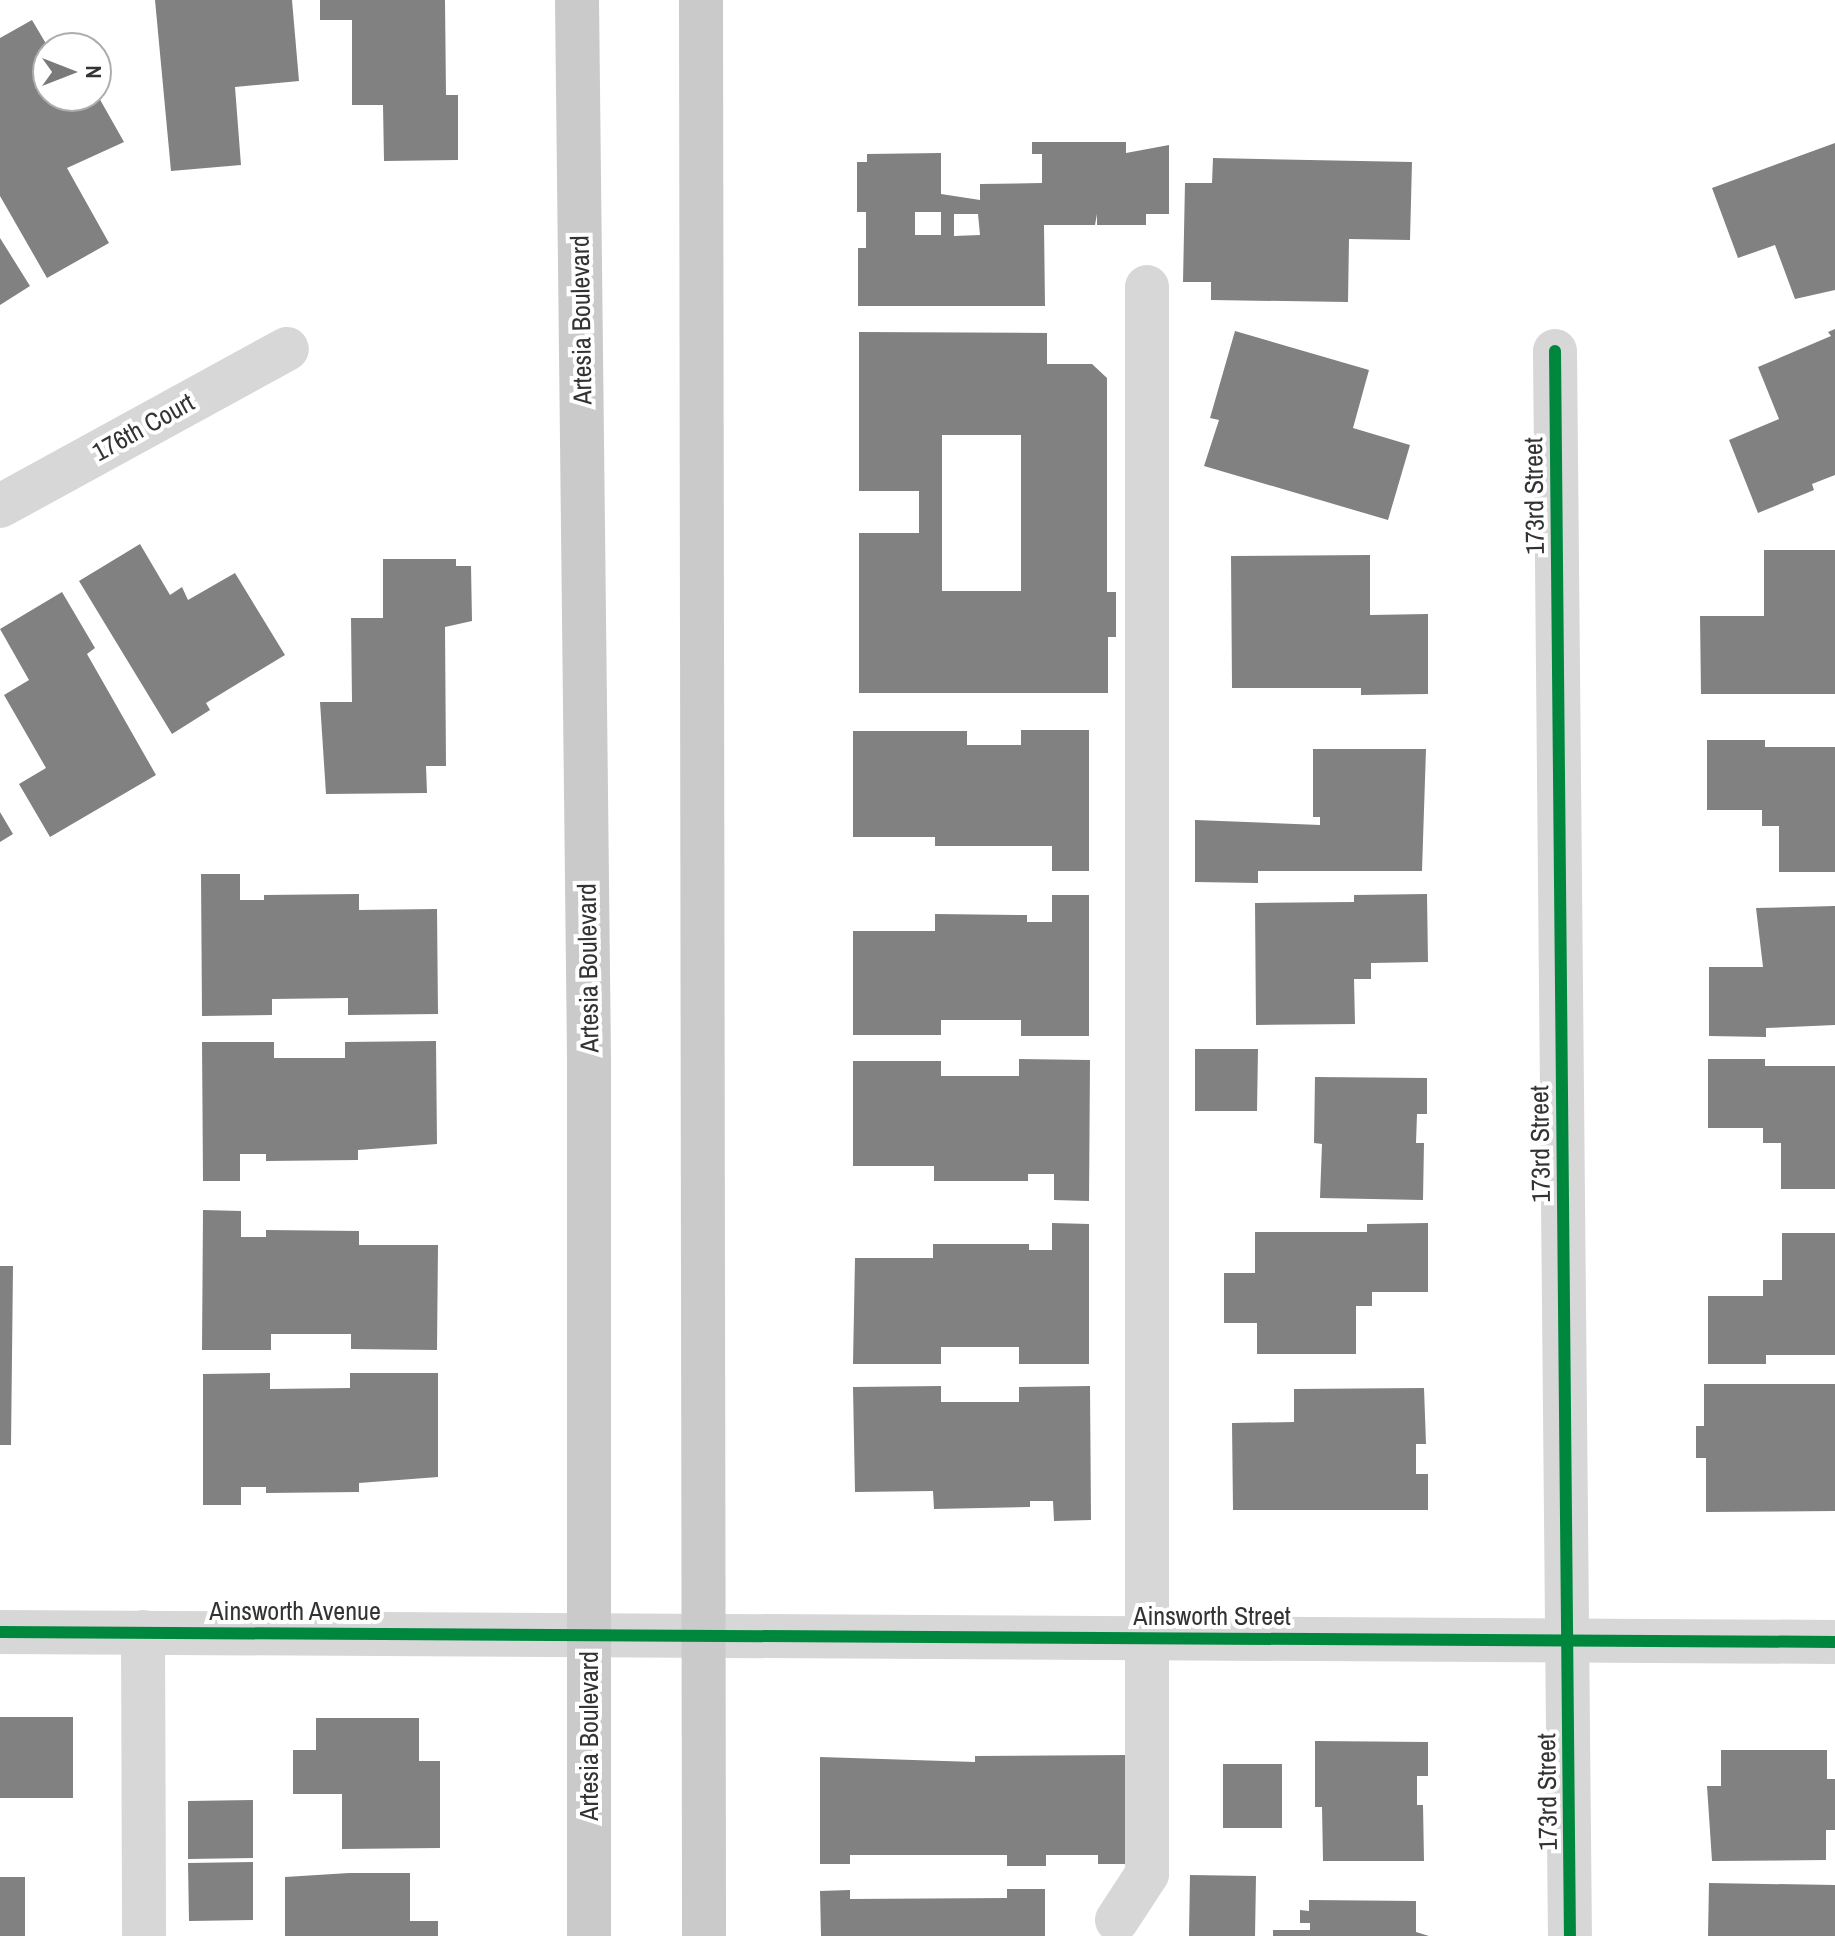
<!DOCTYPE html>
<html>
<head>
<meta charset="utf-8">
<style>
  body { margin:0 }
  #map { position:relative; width:1835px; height:1936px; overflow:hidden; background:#fff; font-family:"Archivo Narrow",sans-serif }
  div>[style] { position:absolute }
  .building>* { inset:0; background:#818181 }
  .minor>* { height:44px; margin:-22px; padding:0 22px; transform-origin:22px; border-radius:22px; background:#d7d7d7 }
  .major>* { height:44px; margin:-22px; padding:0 22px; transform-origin:22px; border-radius:22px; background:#cacaca }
  .cycleway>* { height:12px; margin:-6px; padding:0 6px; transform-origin:6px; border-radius:6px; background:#00873e }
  span { translate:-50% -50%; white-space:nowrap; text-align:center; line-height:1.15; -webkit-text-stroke:8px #fff; paint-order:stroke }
  .street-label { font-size:26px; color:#333 }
  .north { position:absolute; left:32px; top:32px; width:80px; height:80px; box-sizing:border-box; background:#fff; border:2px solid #adadad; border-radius:50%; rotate:90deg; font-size:22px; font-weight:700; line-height:32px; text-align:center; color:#333 }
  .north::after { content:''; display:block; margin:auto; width:28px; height:36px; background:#7a7a7a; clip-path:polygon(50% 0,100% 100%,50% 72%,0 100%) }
</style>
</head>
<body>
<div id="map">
  <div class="building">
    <div style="clip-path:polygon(155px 0,292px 0,299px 81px,235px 87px,241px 165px,171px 171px)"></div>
    <div style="clip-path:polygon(320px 0,445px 0,446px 95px,458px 95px,458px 160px,384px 161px,383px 105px,352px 105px,352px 20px,320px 20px)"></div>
    <div style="clip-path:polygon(32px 20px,48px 47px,48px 96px,98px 96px,124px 142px,67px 168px,109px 243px,47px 278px,0 196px,0 38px)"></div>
    <div style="clip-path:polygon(evenodd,1032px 142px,1126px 142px,1126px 153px,1169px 145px,1169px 214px,1146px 214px,1146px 225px,1097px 225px,1097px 214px,1095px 225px,1044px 225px,1045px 306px,858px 306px,858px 248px,866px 248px,866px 212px,857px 212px,857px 162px,867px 162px,867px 154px,941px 153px,941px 194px,980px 200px,980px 184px,1042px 183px,1042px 154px,1032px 154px,1032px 142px,915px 212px,941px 212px,941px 235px,915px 235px,915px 212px,1032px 142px,954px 214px,978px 214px,980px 235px,954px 236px,954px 214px)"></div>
    <div style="clip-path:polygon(1835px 143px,1835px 290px,1795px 299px,1775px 245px,1738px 258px,1712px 188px)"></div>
    <div style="clip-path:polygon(1213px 158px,1412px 162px,1410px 240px,1349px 239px,1348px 302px,1211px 300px,1211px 282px,1183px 282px,1185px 183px,1212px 183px)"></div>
    <div style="clip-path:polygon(0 238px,30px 286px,0 305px)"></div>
    <div style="clip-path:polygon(1835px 329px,1835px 475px,1812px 484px,1814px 490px,1758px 513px,1729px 440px,1779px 419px,1758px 367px,1831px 336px,1828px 332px)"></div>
    <div style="clip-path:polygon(1235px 331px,1369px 370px,1353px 428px,1410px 445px,1388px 520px,1204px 466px,1219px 420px,1210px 418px)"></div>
    <div style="clip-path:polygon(evenodd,859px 332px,1047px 333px,1047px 364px,1092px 364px,1107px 378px,1107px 592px,1116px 592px,1116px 637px,1108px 637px,1108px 693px,859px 693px,859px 533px,919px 533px,919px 491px,859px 491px,859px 332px,942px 435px,1021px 435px,1021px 591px,942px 591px,942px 435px)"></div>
    <div style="clip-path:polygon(140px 544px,170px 595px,182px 587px,188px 600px,235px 573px,285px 655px,206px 703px,210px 710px,172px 734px,79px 581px)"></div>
    <div style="clip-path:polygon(1764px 550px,1835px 550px,1835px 694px,1701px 694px,1700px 616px,1764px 616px)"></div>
    <div style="clip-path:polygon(1370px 555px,1370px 615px,1428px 614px,1428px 694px,1361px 695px,1361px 688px,1232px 688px,1231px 556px)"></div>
    <div style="clip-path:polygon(383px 559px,456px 559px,456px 566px,471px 566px,472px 621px,445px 627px,446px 766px,426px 766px,427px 793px,326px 794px,320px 702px,352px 702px,351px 618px,383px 618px)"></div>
    <div style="clip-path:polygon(62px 592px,95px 648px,87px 654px,156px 775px,50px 837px,19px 784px,46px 768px,4px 695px,29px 680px,0 629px)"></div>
    <div style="clip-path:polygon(1021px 730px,1089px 730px,1089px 871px,1052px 871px,1052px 846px,935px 846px,935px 837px,853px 837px,853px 731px,967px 731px,967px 745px,1021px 745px)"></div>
    <div style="clip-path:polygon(1707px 740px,1765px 740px,1765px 747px,1835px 747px,1835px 872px,1779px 872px,1779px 826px,1762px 826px,1762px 810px,1707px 810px)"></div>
    <div style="clip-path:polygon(1313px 749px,1426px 749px,1422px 871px,1258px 871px,1258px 883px,1195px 882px,1195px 820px,1320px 825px,1320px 817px,1313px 817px)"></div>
    <div style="clip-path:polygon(0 812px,13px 834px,0 842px)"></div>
    <div style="clip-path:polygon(201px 874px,240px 874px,240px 900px,264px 900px,264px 895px,359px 894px,359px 910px,437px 909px,438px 1014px,348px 1015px,348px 998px,272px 999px,272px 1015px,202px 1016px)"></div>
    <div style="clip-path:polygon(1427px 894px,1428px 962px,1371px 963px,1371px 979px,1354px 979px,1355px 1024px,1256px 1025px,1255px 903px,1354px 902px,1354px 895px)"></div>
    <div style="clip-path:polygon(1052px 895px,1089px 895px,1089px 1036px,1021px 1036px,1021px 1020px,941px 1020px,941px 1035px,853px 1035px,853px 931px,935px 931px,935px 914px,1027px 915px,1027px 922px,1052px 922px)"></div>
    <div style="clip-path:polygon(1835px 906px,1835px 1025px,1766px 1028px,1766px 1037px,1709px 1036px,1709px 967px,1763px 967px,1756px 908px)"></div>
    <div style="clip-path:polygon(436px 1041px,437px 1144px,358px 1150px,358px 1160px,266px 1161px,266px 1154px,240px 1154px,240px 1181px,203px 1181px,202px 1042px,274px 1042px,274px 1058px,345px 1058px,345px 1042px)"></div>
    <div style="clip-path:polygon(1195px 1049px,1258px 1049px,1257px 1111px,1195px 1111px)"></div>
    <div style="clip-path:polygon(1019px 1059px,1090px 1060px,1089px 1201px,1054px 1200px,1054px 1174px,1028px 1174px,1028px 1181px,934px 1181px,934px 1166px,853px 1166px,853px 1061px,941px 1061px,941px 1076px,1019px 1076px)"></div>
    <div style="clip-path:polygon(1708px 1059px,1765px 1059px,1765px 1066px,1835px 1066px,1835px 1189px,1781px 1189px,1781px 1143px,1763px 1143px,1763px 1128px,1708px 1128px)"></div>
    <div style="clip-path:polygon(1315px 1077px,1427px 1078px,1427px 1114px,1417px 1114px,1416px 1143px,1424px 1143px,1423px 1200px,1320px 1198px,1322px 1144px,1314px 1143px)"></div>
    <div style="clip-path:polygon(203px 1210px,241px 1211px,241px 1237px,266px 1237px,266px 1230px,359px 1231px,359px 1245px,438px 1245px,437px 1350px,351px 1349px,351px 1334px,271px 1334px,271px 1350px,202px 1350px)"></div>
    <div style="clip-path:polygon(1052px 1223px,1089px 1224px,1089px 1364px,1019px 1364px,1019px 1347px,941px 1347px,941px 1364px,853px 1364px,855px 1258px,933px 1258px,933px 1244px,1029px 1244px,1029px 1250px,1052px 1250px)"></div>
    <div style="clip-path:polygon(1428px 1223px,1428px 1292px,1372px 1292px,1372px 1306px,1356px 1306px,1356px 1354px,1257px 1354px,1257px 1323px,1224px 1323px,1224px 1273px,1255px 1273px,1255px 1232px,1367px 1232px,1367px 1224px)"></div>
    <div style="clip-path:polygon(1782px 1233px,1835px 1233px,1835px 1355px,1766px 1355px,1766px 1364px,1708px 1364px,1708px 1296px,1763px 1296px,1763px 1280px,1782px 1280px)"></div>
    <div style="clip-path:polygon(0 1266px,13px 1266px,11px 1445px,0 1445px)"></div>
    <div style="clip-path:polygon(270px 1373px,270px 1389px,350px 1388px,350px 1373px,438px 1373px,438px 1477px,359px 1483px,359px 1492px,266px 1493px,266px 1487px,241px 1487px,241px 1505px,203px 1505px,203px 1374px)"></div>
    <div style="clip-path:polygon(1704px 1384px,1835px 1384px,1835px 1511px,1706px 1512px,1706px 1458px,1696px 1458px,1696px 1426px,1704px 1426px)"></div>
    <div style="clip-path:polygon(941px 1386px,941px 1402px,1019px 1402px,1019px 1387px,1090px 1386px,1091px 1520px,1054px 1521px,1053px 1501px,1030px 1501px,1030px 1507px,934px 1509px,933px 1491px,855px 1492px,853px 1387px)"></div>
    <div style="clip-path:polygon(1424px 1388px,1426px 1444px,1416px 1444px,1416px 1474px,1428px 1474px,1428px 1510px,1233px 1510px,1232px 1423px,1294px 1422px,1294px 1389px)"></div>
    <div style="clip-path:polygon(0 1717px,73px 1717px,73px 1798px,0 1798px)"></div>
    <div style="clip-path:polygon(316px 1718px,419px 1718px,419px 1761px,440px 1761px,440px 1848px,342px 1849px,342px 1794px,293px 1794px,293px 1750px,316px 1750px)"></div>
    <div style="clip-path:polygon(1315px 1741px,1428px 1742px,1428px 1776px,1417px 1776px,1417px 1805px,1423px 1805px,1424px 1861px,1323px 1861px,1322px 1807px,1315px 1807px)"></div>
    <div style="clip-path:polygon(1721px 1750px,1827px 1750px,1827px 1779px,1835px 1779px,1835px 1830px,1826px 1830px,1826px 1860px,1712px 1861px,1707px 1786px,1721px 1786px)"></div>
    <div style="clip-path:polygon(1129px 1755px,1129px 1864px,1098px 1864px,1098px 1855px,1046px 1855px,1046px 1866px,1007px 1866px,1007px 1855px,850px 1855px,850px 1864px,820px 1864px,820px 1757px,975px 1762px,975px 1756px)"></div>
    <div style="clip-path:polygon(1223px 1764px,1282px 1764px,1282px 1828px,1223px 1828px)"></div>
    <div style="clip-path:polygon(253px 1800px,253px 1858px,188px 1859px,188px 1801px)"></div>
    <div style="clip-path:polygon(253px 1862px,253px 1920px,189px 1921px,188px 1863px)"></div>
    <div style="clip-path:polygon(349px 1873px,410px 1873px,410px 1921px,438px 1921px,438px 1936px,285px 1936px,285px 1877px)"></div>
    <div style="clip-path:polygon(1190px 1875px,1256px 1876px,1255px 1936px,1189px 1936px)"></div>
    <div style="clip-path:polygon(0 1877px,25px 1877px,25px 1936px,0 1936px)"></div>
    <div style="clip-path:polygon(1709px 1883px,1835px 1885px,1835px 1936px,1708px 1936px)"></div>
    <div style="clip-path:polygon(1007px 1889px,1045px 1889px,1045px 1936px,821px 1936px,820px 1891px,850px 1890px,850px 1899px,1007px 1898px)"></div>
    <div style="clip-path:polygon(1309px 1900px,1416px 1901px,1416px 1932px,1429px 1936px,1273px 1936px,1273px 1930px,1310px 1930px,1310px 1923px,1300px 1923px,1300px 1910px,1309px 1911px)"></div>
  </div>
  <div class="minor">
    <div style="left:1555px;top:351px;width:1585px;rotate:89.46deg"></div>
    <div style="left:0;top:506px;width:327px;rotate:-28.7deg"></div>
    <div style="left:0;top:1632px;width:1835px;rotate:0.31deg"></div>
    <div style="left:143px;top:1632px;width:304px;rotate:89.8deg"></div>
    <div style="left:1117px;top:1920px;width:55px;rotate:-56.9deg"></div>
    <div style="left:1147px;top:1874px;width:1587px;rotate:-90deg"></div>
  </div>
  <div class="major">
    <div style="left:577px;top:0;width:1057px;rotate:89.35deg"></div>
    <div style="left:589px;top:1057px;width:879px;rotate:90deg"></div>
    <div style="left:701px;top:0;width:1936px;rotate:89.91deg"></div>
  </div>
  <div class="cycleway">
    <div style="left:1555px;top:351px;width:1585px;rotate:89.46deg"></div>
    <div style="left:0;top:1632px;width:1835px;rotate:0.31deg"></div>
  </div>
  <div class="street-label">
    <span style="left:581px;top:320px;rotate:-91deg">Artesia Boulevard</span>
    <span style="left:143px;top:427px;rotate:-29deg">176th Court</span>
    <span style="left:1534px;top:496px;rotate:-91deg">173rd Street</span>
    <span style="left:588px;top:968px;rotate:-91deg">Artesia Boulevard</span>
    <span style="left:1540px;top:1144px;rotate:-91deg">173rd Street</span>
    <span style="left:295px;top:1611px">Ainsworth Avenue</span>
    <span style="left:1212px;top:1616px">Ainsworth Street</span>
    <span style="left:589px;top:1736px;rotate:-90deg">Artesia Boulevard</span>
    <span style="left:1547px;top:1792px;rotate:-91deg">173rd Street</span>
  </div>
  <div class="north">N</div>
</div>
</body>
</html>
